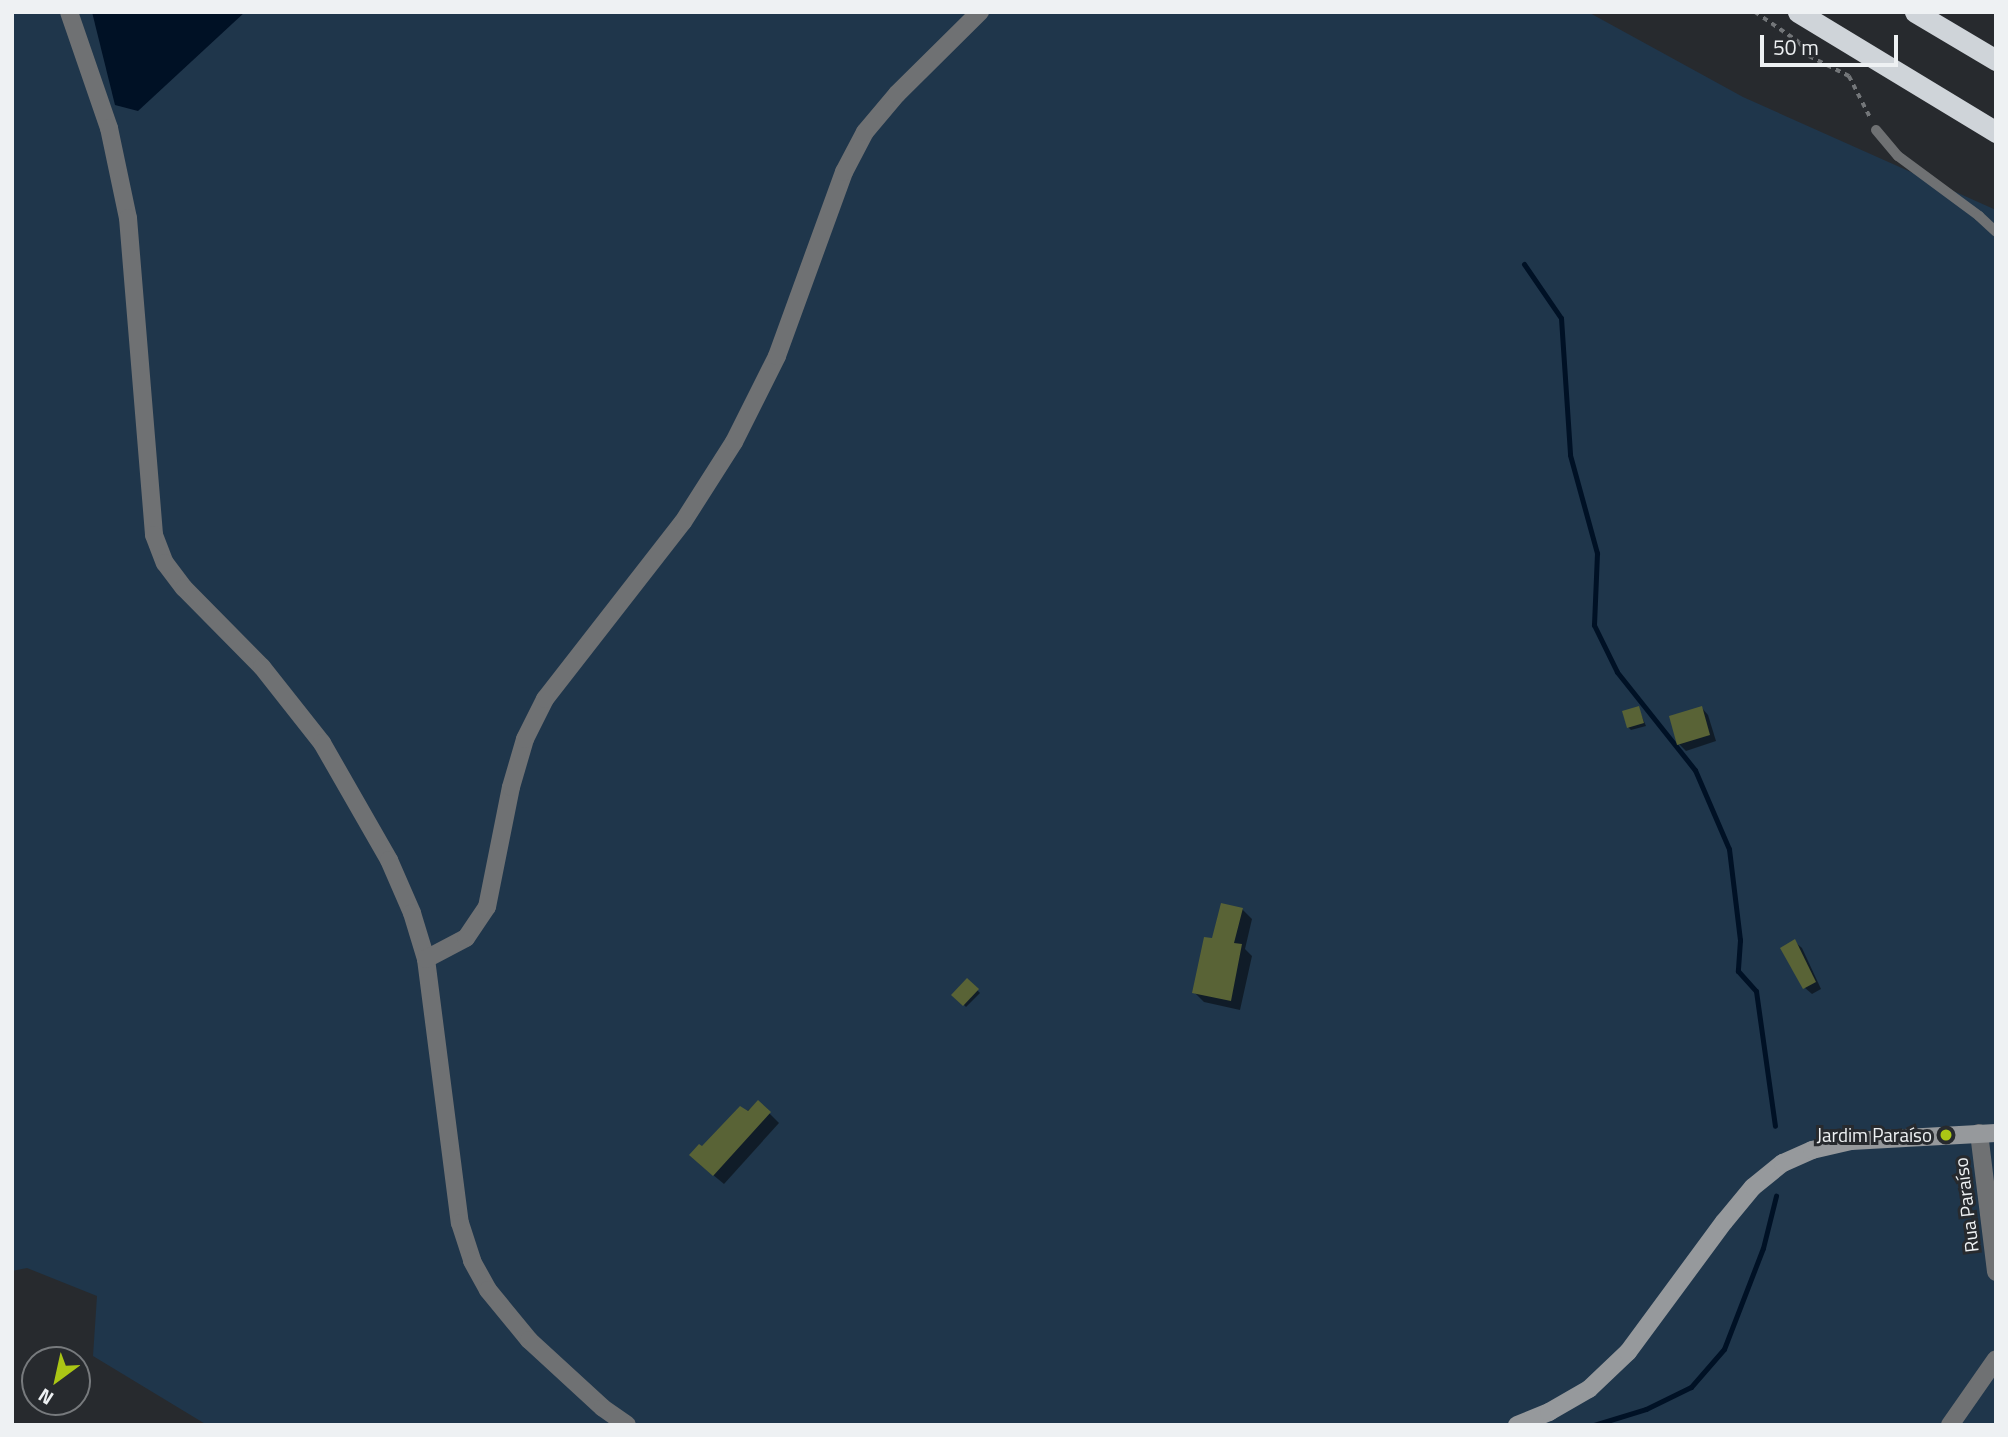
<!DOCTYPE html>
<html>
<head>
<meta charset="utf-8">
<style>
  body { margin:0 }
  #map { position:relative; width:2008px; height:1437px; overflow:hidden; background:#272a2e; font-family:"Titillium Web",sans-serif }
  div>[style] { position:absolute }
  .green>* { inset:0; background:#1f364b }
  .water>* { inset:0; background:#001125 }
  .shadow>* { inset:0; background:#0007 }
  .stream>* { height:5px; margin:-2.5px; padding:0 2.5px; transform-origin:2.5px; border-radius:2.5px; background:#001125 }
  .building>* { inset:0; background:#596336 }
  .path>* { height:3.5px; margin-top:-1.75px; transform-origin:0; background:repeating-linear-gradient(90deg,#737679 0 5px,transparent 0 10px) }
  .service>* { height:10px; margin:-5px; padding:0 5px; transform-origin:5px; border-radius:5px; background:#6f7173 }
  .minor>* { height:18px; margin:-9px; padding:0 9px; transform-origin:9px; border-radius:9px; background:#6f7173 }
  .secondary>* { height:18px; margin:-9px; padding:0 9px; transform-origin:9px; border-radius:9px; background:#96999c }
  .motorway>* { height:21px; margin:-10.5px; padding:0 10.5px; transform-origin:10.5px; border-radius:10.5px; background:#cfd4d9 }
  .dots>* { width:19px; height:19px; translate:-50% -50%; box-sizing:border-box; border:4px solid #272a2e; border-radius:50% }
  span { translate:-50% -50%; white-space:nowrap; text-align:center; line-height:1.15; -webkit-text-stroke:6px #272a2e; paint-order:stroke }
  .poi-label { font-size:19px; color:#eef1f3 }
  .right { translate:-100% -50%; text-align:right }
  .street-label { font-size:19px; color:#eef1f3 }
  .frame { position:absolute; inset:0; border:14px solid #eef1f3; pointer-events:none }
  .north { position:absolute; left:21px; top:1346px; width:70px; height:70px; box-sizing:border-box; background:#272a2e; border:2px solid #777a7d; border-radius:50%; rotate:213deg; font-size:19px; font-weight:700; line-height:28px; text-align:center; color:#eef1f3 }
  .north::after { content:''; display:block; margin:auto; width:24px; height:32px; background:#abc615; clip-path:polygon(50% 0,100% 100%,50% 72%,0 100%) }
  .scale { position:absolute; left:1760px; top:35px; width:138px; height:32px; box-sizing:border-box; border:4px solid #eef1f3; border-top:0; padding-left:9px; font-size:21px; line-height:24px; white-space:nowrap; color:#eef1f3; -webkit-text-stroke:5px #272a2e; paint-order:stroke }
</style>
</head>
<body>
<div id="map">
  <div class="green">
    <div style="clip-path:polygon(12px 12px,1588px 12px,1743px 97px,1996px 210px,1996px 1425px,207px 1425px,93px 1356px,97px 1296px,27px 1268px,12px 1271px)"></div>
  </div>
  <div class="water">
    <div style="clip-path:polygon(92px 12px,245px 12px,138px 111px,115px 105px)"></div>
  </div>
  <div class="shadow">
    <div style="clip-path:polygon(1638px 708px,1646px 726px,1631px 730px,1628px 727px)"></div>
    <div style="clip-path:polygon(1702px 708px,1708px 715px,1716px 741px,1686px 751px,1679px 744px)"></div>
    <div style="clip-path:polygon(1242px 909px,1252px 919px,1245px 949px,1252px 956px,1240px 1010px,1204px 1002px,1194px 992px,1214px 940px)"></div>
    <div style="clip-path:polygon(1795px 942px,1802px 948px,1821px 989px,1812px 994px,1805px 988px)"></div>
    <div style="clip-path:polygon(967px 980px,980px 993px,966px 1007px,954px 995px)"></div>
    <div style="clip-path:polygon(758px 1102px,779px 1123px,724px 1184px,701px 1165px,702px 1149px)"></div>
  </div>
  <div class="stream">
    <div style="left:1524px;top:264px;width:65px;rotate:55.6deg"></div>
    <div style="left:1561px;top:318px;width:137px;rotate:86.2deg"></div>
    <div style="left:1570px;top:455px;width:102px;rotate:74.6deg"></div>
    <div style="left:1597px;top:553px;width:72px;rotate:92.4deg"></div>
    <div style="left:1594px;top:625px;width:52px;rotate:63.9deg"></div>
    <div style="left:1617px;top:672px;width:125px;rotate:51.5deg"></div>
    <div style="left:1695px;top:770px;width:86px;rotate:66.7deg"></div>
    <div style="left:1729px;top:849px;width:92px;rotate:83.1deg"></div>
    <div style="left:1740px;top:940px;width:31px;rotate:94deg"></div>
    <div style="left:1738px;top:971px;width:27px;rotate:48deg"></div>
    <div style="left:1756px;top:991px;width:136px;rotate:82deg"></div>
    <div style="left:1594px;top:1425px;width:54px;rotate:-17.1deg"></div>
    <div style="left:1646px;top:1409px;width:50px;rotate:-26.1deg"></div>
    <div style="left:1691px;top:1387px;width:50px;rotate:-49deg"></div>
    <div style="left:1724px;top:1349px;width:108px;rotate:-68.9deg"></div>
    <div style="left:1763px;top:1248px;width:54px;rotate:-76deg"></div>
  </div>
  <div class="building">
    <div style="clip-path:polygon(1639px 706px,1644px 723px,1627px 728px,1622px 711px)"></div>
    <div style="clip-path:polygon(1702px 706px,1710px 735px,1677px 745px,1669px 716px)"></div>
    <div style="clip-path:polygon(1221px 903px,1243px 908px,1234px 943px,1242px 944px,1231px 1001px,1192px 993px,1204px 937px,1212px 938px)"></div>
    <div style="clip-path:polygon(1795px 939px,1816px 982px,1803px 989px,1780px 948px)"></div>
    <div style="clip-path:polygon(967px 978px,979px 989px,963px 1006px,951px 995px)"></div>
    <div style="clip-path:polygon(758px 1100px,771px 1112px,713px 1176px,689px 1155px,699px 1144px,702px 1146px,740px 1106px,748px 1111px)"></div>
  </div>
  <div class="path">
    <div style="left:1755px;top:12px;width:53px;rotate:34.3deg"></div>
    <div style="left:1799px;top:42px;width:17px;rotate:54deg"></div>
    <div style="left:1809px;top:56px;width:45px;rotate:26.6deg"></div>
    <div style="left:1849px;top:76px;width:48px;rotate:62.9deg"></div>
  </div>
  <div class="service">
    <div style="left:1876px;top:130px;width:34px;rotate:50deg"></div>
    <div style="left:1898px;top:156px;width:101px;rotate:36.5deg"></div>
    <div style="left:1979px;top:216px;width:23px;rotate:43deg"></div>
  </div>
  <div class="minor">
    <div style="left:69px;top:12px;width:123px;rotate:71deg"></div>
    <div style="left:109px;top:128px;width:92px;rotate:78.1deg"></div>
    <div style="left:128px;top:218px;width:318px;rotate:85.3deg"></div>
    <div style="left:154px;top:535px;width:30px;rotate:69deg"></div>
    <div style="left:165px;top:563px;width:31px;rotate:53deg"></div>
    <div style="left:184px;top:588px;width:111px;rotate:45.4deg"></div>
    <div style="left:262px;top:667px;width:97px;rotate:51.7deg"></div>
    <div style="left:322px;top:743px;width:135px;rotate:60.2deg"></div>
    <div style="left:389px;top:860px;width:58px;rotate:66.5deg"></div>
    <div style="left:412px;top:913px;width:48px;rotate:73.1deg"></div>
    <div style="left:426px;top:959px;width:266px;rotate:82.7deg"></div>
    <div style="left:460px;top:1223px;width:40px;rotate:72deg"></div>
    <div style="left:472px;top:1261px;width:33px;rotate:61deg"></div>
    <div style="left:488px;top:1290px;width:65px;rotate:50.6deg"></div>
    <div style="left:529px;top:1340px;width:100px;rotate:42.6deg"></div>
    <div style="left:603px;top:1408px;width:29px;rotate:35deg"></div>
    <div style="left:426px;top:959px;width:45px;rotate:-27.7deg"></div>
    <div style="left:466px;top:938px;width:37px;rotate:-56deg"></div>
    <div style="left:487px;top:907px;width:122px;rotate:-78.7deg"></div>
    <div style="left:511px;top:787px;width:50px;rotate:-73.7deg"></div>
    <div style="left:525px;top:739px;width:45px;rotate:-63.4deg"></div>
    <div style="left:545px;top:699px;width:224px;rotate:-52.1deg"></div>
    <div style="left:683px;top:522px;width:95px;rotate:-57.5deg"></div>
    <div style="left:734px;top:442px;width:96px;rotate:-63.4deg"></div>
    <div style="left:777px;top:356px;width:196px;rotate:-70deg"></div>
    <div style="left:844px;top:172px;width:45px;rotate:-62.3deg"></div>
    <div style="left:865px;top:132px;width:50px;rotate:-49.9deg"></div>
    <div style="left:897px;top:94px;width:117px;rotate:-44.7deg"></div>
    <div style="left:1979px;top:1133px;width:140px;rotate:83deg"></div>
    <div style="left:1950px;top:1425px;width:80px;rotate:-55.1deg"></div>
  </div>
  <div class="secondary">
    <div style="left:1517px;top:1425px;width:35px;rotate:-22deg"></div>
    <div style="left:1549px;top:1412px;width:46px;rotate:-29.9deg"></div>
    <div style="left:1589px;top:1389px;width:54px;rotate:-43.5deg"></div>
    <div style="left:1628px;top:1352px;width:162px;rotate:-53.6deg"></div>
    <div style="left:1724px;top:1222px;width:45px;rotate:-50.4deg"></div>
    <div style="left:1753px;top:1187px;width:38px;rotate:-39deg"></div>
    <div style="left:1783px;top:1163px;width:32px;rotate:-24deg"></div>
    <div style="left:1812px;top:1150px;width:40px;rotate:-13deg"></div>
    <div style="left:1851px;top:1141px;width:145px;rotate:-3.2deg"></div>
  </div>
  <div class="motorway">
    <div style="left:1798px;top:12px;width:232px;rotate:31.2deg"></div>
    <div style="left:1915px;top:12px;width:94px;rotate:30.7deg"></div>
  </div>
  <div class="dots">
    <div style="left:1946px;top:1135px;background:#abc615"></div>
  </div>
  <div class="poi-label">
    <span class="right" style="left:1932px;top:1135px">Jardim Paraíso</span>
  </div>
  <div class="street-label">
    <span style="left:1966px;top:1205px;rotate:-97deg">Rua Paraíso</span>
  </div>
  <div class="frame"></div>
  <div class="north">N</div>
  <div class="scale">50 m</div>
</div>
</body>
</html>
